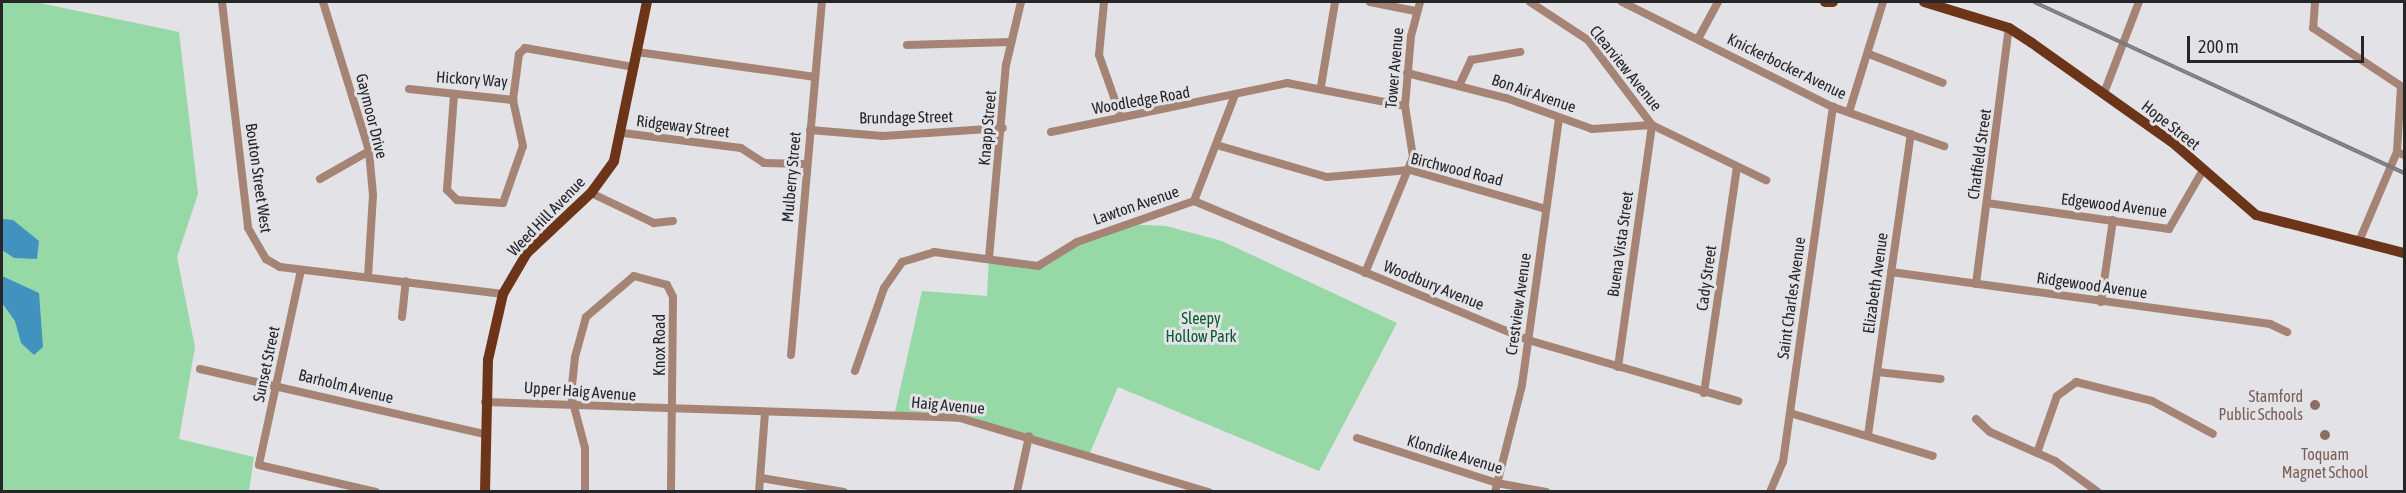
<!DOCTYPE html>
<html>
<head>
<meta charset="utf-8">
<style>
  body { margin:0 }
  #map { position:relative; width:2406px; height:493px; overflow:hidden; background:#e2e2e7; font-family:"Asap Condensed",sans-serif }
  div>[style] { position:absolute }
  .green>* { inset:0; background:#96d8a6 }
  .water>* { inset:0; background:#4292bf }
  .minor>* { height:8px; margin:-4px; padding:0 4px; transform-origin:4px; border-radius:4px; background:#a58475 }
  .major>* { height:10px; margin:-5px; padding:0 5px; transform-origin:5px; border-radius:5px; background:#6c3519 }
  .rail>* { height:4px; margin-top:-2px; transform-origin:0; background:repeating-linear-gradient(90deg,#e2e2e7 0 4.5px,#7a7a7d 0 9px); box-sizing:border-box; border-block:2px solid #7a7a7d }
  .dots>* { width:16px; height:16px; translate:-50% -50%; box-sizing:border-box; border:3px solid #e2e2e7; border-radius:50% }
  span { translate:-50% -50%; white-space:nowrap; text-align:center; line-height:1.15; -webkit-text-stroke:6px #e2e2e7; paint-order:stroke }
  .street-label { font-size:16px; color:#262628 }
  .park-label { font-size:16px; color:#045a2a }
  .education-label { font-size:16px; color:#785e54 }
  .right { translate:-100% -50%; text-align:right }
  .frame { position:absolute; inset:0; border:3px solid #262628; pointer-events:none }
  .scale { position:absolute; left:2187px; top:36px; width:177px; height:27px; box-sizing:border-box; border:3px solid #262628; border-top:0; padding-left:8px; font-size:18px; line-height:21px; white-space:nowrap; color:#262628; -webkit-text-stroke:4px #e2e2e7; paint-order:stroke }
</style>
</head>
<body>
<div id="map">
  <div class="green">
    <div style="clip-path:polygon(2px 2px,35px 2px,179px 32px,198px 194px,177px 257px,195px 347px,179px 439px,254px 457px,249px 491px,2px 491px)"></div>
    <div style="clip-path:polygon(1124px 224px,1166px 226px,1222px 241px,1397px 323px,1319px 471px,1118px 387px,1089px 455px,995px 425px,894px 416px,922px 291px,987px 296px,989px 258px,1038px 266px,1068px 246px)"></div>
  </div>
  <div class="water">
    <div style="clip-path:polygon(2px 219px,13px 220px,39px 241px,37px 259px,14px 258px,2px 250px)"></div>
    <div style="clip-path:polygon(2px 276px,39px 293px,43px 347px,34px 355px,21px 343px,15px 321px,2px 303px)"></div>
  </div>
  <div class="minor">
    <div style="left:222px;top:2px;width:227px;rotate:83.4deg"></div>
    <div style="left:248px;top:228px;width:36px;rotate:60deg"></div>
    <div style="left:266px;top:259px;width:16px;rotate:30deg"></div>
    <div style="left:280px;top:267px;width:225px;rotate:6.9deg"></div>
    <div style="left:323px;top:2px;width:156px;rotate:72.8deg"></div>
    <div style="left:369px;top:151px;width:44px;rotate:84.8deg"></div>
    <div style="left:373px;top:195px;width:82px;rotate:93.5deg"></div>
    <div style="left:1104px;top:2px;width:53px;rotate:95.4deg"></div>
    <div style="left:1099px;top:55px;width:66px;rotate:70.5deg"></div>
    <div style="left:1370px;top:2px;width:46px;rotate:11.3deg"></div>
    <div style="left:1530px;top:2px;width:69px;rotate:33.2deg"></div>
    <div style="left:1588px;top:40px;width:106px;rotate:53deg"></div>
    <div style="left:1652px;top:125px;width:127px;rotate:25.8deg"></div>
    <div style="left:1622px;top:2px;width:236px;rotate:26.5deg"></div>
    <div style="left:1833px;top:107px;width:118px;rotate:19.4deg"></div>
    <div style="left:2315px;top:2px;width:26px;rotate:94deg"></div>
    <div style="left:2313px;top:28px;width:105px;rotate:33.4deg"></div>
    <div style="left:2401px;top:86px;width:66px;rotate:93.5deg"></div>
    <div style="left:1698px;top:39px;width:42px;rotate:-61.6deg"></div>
    <div style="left:907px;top:45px;width:104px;rotate:-1.7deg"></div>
    <div style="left:637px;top:52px;width:180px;rotate:8deg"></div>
    <div style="left:1869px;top:54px;width:79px;rotate:21.4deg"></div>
    <div style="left:1407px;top:73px;width:102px;rotate:14.2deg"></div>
    <div style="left:1506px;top:98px;width:91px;rotate:19.8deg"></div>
    <div style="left:1592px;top:129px;width:60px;rotate:-3.8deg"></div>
    <div style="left:1321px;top:86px;width:85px;rotate:-80.5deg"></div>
    <div style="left:1459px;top:86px;width:29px;rotate:-65deg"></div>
    <div style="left:1471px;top:60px;width:50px;rotate:-9.3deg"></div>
    <div style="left:409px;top:89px;width:105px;rotate:6deg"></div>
    <div style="left:2104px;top:93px;width:97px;rotate:-69deg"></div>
    <div style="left:454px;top:95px;width:95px;rotate:94.2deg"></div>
    <div style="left:447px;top:190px;width:14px;rotate:45deg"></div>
    <div style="left:457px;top:200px;width:46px;rotate:3.7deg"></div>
    <div style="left:503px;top:203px;width:60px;rotate:-70.7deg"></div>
    <div style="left:523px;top:146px;width:47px;rotate:-102.3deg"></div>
    <div style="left:513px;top:100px;width:46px;rotate:-82.6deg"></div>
    <div style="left:519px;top:54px;width:8px;rotate:-45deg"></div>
    <div style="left:525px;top:48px;width:111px;rotate:9.9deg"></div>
    <div style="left:1849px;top:112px;width:115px;rotate:-72.8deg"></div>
    <div style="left:810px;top:130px;width:73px;rotate:4.7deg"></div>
    <div style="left:883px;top:136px;width:120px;rotate:-3.8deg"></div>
    <div style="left:1051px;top:132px;width:241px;rotate:-11.7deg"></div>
    <div style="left:1287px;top:83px;width:120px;rotate:11deg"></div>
    <div style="left:623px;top:133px;width:119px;rotate:7.2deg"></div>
    <div style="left:741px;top:148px;width:27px;rotate:33deg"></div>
    <div style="left:764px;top:163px;width:42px;rotate:1.4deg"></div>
    <div style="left:1220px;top:146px;width:111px;rotate:16.2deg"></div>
    <div style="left:1327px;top:177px;width:83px;rotate:-4.8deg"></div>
    <div style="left:1410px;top:170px;width:141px;rotate:16deg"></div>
    <div style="left:320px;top:179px;width:56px;rotate:-29.7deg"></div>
    <div style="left:591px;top:193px;width:70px;rotate:25.5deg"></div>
    <div style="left:654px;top:223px;width:19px;rotate:-6deg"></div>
    <div style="left:1194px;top:201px;width:362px;rotate:22.6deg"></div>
    <div style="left:1528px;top:340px;width:219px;rotate:16.2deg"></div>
    <div style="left:1987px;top:203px;width:184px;rotate:8.1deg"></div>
    <div style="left:2169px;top:229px;width:68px;rotate:-60deg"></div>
    <div style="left:2360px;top:239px;width:95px;rotate:-67deg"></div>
    <div style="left:2397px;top:152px;width:8px;rotate:23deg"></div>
    <div style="left:989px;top:258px;width:194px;rotate:-85deg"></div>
    <div style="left:1006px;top:65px;width:65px;rotate:-76.6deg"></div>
    <div style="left:301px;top:270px;width:199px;rotate:102.2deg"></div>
    <div style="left:259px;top:465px;width:120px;rotate:13deg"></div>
    <div style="left:1891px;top:272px;width:383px;rotate:7.8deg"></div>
    <div style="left:2270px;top:324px;width:19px;rotate:25deg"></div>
    <div style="left:1365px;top:273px;width:126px;rotate:-67.5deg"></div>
    <div style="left:1413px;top:157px;width:52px;rotate:-98.9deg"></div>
    <div style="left:1405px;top:106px;width:70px;rotate:-85.1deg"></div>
    <div style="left:1411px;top:36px;width:35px;rotate:-75deg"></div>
    <div style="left:1976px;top:284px;width:258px;rotate:-82.7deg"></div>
    <div style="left:2101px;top:302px;width:83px;rotate:-81.7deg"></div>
    <div style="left:402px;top:317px;width:36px;rotate:-84deg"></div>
    <div style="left:791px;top:355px;width:354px;rotate:-85deg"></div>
    <div style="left:1618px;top:367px;width:244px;rotate:-82deg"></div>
    <div style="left:200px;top:369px;width:291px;rotate:12.9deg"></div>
    <div style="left:855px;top:371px;width:88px;rotate:-70.7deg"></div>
    <div style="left:884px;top:288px;width:32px;rotate:-55deg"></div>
    <div style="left:902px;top:262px;width:34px;rotate:-17deg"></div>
    <div style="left:934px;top:252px;width:105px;rotate:7.7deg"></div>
    <div style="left:1038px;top:266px;width:46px;rotate:-31.6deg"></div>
    <div style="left:1077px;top:242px;width:124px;rotate:-19.3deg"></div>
    <div style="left:1194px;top:201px;width:114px;rotate:-68.9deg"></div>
    <div style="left:1878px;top:372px;width:63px;rotate:6.3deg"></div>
    <div style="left:1704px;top:393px;width:228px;rotate:-81.7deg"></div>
    <div style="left:485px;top:402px;width:475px;rotate:1.9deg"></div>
    <div style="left:960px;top:418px;width:260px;rotate:16.6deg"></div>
    <div style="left:1790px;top:413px;width:149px;rotate:16.7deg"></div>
    <div style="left:1976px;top:419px;width:19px;rotate:43deg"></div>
    <div style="left:1990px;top:432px;width:71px;rotate:24deg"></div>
    <div style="left:2055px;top:461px;width:53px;rotate:35.8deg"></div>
    <div style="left:1868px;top:435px;width:304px;rotate:-81.9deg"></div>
    <div style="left:1357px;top:438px;width:147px;rotate:17.8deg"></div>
    <div style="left:1497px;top:483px;width:50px;rotate:10.4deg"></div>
    <div style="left:2037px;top:453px;width:60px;rotate:-70.7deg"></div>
    <div style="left:2057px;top:396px;width:24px;rotate:-36deg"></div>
    <div style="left:2076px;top:382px;width:78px;rotate:14deg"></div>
    <div style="left:2152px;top:401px;width:69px;rotate:28.4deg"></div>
    <div style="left:761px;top:478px;width:84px;rotate:9.6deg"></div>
    <div style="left:585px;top:492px;width:44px;rotate:-90deg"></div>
    <div style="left:585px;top:448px;width:55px;rotate:-104.8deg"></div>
    <div style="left:571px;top:395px;width:38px;rotate:-84deg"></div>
    <div style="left:575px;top:357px;width:41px;rotate:-74.6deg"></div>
    <div style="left:586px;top:317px;width:63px;rotate:-40.5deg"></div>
    <div style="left:634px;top:276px;width:34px;rotate:15deg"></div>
    <div style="left:667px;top:285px;width:13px;rotate:63deg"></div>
    <div style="left:673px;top:297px;width:195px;rotate:90.6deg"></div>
    <div style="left:759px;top:492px;width:79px;rotate:-85.7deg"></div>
    <div style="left:1017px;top:492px;width:57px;rotate:-77.9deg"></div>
    <div style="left:1495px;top:492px;width:110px;rotate:-75.8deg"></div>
    <div style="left:1522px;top:385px;width:270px;rotate:-82.1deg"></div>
    <div style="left:1770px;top:492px;width:33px;rotate:-67deg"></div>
    <div style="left:1783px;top:462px;width:359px;rotate:-82deg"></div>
  </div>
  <div class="major">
    <div style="left:1825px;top:2px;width:8px"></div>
    <div style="left:1924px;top:2px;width:89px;rotate:17deg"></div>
    <div style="left:2009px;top:28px;width:27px;rotate:33deg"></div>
    <div style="left:2032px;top:43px;width:171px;rotate:35.3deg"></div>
    <div style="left:2172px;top:142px;width:111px;rotate:41deg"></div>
    <div style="left:2256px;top:215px;width:153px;rotate:14.4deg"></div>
    <div style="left:485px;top:492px;width:132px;rotate:-88.7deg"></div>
    <div style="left:488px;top:360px;width:68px;rotate:-77.2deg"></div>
    <div style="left:503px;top:294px;width:48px;rotate:-59.7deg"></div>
    <div style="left:527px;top:253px;width:88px;rotate:-43.2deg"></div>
    <div style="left:591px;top:193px;width:39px;rotate:-54deg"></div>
    <div style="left:614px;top:161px;width:162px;rotate:-78.3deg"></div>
  </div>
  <div class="rail">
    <div style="left:2034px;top:2px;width:408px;rotate:24.8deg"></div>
  </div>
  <div class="dots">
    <div style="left:2315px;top:405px;background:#8d6e63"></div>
    <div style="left:2325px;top:435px;background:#8d6e63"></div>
  </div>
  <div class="street-label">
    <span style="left:1787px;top:66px;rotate:26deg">Knickerbocker Avenue</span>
    <span style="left:1394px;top:68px;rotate:-85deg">Tower Avenue</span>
    <span style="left:1626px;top:68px;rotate:51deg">Clearview Avenue</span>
    <span style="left:472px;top:79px;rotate:4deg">Hickory Way</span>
    <span style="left:1534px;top:93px;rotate:19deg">Bon Air Avenue</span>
    <span style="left:1141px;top:100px;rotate:-10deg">Woodledge Road</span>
    <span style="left:372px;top:116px;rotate:76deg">Gaymoor Drive</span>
    <span style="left:906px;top:117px;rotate:-1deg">Brundage Street</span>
    <span style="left:2171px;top:125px;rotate:38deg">Hope Street</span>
    <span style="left:683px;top:126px;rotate:7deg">Ridgeway Street</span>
    <span style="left:987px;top:128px;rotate:-85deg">Knapp Street</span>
    <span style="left:1979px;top:154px;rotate:-82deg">Chatfield Street</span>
    <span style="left:1457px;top:169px;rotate:14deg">Birchwood Road</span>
    <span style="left:791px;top:177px;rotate:-85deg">Mulberry Street</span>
    <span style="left:259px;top:178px;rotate:82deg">Bouton Street West</span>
    <span style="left:1136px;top:205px;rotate:-19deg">Lawton Avenue</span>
    <span style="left:2114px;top:205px;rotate:7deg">Edgewood Avenue</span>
    <span style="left:546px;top:216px;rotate:-46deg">Weed Hill Avenue</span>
    <span style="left:1620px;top:244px;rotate:-82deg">Buena Vista Street</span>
    <span style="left:1706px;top:278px;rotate:-82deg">Cady Street</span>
    <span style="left:1875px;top:283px;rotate:-82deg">Elizabeth Avenue</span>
    <span style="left:1434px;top:285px;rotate:22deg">Woodbury Avenue</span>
    <span style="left:2092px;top:285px;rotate:8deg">Ridgewood Avenue</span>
    <span style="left:1791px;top:298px;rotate:-82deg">Saint Charles Avenue</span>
    <span style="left:1518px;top:304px;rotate:-82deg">Crestview Avenue</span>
    <span style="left:659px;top:345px;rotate:-90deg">Knox Road</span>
    <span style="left:266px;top:364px;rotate:-78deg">Sunset Street</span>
    <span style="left:346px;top:386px;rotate:14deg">Barholm Avenue</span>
    <span style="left:580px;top:391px;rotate:4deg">Upper Haig Avenue</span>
    <span style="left:948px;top:405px;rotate:5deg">Haig Avenue</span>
    <span style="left:1455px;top:454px;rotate:17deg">Klondike Avenue</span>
  </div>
  <div class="park-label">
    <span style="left:1201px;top:327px">Sleepy<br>Hollow Park</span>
  </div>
  <div class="education-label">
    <span class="right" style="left:2303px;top:405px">Stamford<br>Public Schools</span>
    <span style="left:2325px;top:463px">Toquam<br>Magnet School</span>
  </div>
  <div class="frame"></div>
  <div class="scale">200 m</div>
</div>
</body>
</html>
